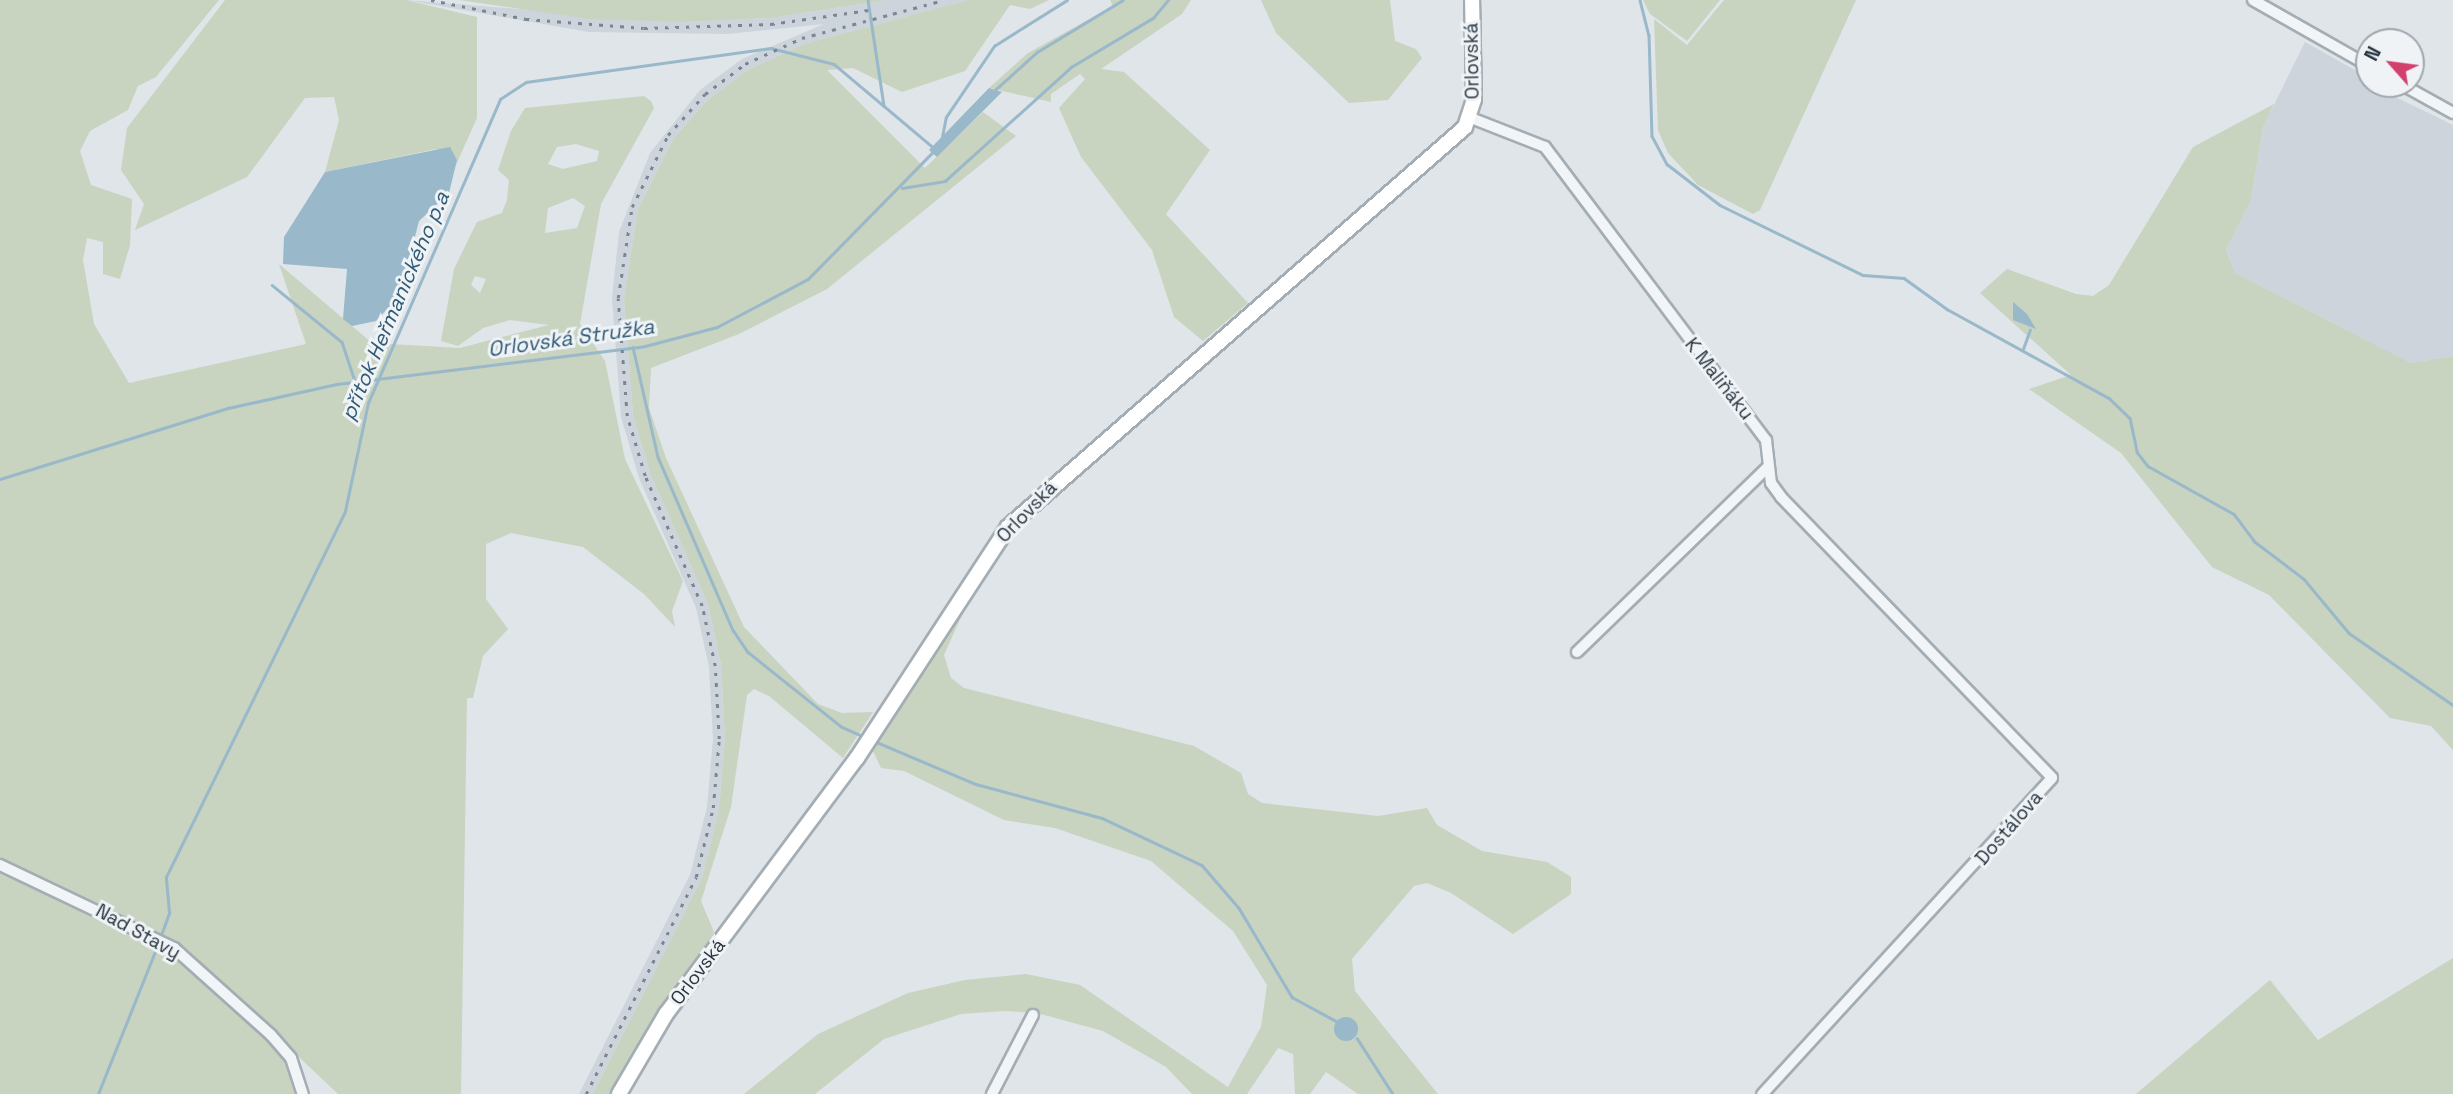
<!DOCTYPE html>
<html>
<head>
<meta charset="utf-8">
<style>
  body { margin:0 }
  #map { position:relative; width:2453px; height:1094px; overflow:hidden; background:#dfe5e9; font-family:"Space Grotesk",sans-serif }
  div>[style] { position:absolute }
  .built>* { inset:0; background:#cdd4db }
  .green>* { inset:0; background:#c8d3c0 }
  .water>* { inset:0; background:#99b8ca }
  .round { border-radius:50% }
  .stream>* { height:2.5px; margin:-1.25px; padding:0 1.25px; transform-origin:1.25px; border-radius:1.25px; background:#99b8ca }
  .roads { filter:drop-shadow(2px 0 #a4adb3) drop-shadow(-2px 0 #a4adb3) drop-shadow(0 2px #a4adb3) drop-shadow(0 -2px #a4adb3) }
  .minor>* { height:10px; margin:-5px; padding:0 5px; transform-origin:5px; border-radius:5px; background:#f2f5f7 }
  .secondary>* { height:14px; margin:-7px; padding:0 7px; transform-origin:7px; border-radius:7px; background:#fff }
  .rail>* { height:2.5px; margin-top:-1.25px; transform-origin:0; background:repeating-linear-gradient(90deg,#788793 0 3.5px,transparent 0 10.5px) }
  span { translate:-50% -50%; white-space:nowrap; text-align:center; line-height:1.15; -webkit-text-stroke:6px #eff3f6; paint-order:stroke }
  .street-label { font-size:19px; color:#283541 }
  .water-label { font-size:21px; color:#315a76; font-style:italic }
  .north { position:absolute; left:2355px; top:28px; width:70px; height:70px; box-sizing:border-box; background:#eff3f6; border:2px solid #9fa7ae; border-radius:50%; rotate:298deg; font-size:19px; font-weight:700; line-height:28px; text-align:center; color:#283541 }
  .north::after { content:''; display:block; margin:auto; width:24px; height:32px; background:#d2416d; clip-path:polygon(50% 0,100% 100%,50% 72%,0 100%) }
</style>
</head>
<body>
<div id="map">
  <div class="built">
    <div style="clip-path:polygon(406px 0,686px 22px,771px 18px,886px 0,968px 0,804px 44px,748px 70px,709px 99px,673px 139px,638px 209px,624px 298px,633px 415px,650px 473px,708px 604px,721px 666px,725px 739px,719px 809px,702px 878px,593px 1094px,579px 1094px,690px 875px,707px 807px,713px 739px,709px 667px,696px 608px,639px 478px,621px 417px,612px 298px,619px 232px,650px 153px,700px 90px,742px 59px,824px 24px,727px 34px,589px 32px)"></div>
    <div style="clip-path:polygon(2305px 42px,2369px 78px,2369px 84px,2453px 125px,2453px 356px,2411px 363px,2235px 273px,2226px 250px,2251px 200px,2263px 127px)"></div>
  </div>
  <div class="green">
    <div style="clip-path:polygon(evenodd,0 0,219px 0,156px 77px,138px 86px,128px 110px,90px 131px,80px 151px,91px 185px,132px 199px,130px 245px,120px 279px,103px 274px,103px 242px,87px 238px,83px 260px,94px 324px,129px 383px,306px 344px,279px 264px,372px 343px,460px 348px,549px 325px,510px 320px,483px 328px,458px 346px,441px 341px,454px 269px,477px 222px,502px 213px,507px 200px,509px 180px,498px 170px,511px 131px,525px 108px,644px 96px,651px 101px,654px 108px,601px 204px,580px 324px,605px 361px,625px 459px,683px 581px,672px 611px,675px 627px,644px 594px,583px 547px,511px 533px,486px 544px,486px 599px,508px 629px,483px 656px,473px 698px,467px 698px,461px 1094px,338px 1094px,225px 987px,164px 941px,66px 900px,164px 955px,175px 952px,290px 1059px,298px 1094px,0 1094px,0 0,576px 144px,599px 151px,597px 161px,563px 169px,548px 164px,557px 147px,576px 144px,0 0,573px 198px,585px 206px,577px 228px,545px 233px,548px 208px,573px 198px,0 0,475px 276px,486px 279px,480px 293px,471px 285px,475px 276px)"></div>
    <div style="clip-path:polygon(225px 0,406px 0,477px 17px,477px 118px,450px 178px,457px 160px,436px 149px,325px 172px,339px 120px,334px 97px,305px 98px,247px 177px,135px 230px,144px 204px,121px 170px,127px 128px)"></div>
    <div style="clip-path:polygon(459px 0,886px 0,771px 18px,686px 22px,590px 19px)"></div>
    <div style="clip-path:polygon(968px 0,1049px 0,1030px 9px,1010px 5px,965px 71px,902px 92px,853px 68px,827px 70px,925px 168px,983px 112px,1016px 136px,827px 289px,739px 334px,651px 368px,649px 408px,666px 458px,744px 627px,818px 704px,842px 713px,873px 712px,843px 758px,769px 696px,754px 689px,747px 695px,731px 807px,701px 901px,714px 932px,610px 1094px,593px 1094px,702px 878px,719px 809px,725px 739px,721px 665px,708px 604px,650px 473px,633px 415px,624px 298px,638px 209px,673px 139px,709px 99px,748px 70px,804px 44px)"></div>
    <div style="clip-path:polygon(1110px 0,1191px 0,1182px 14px,1101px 69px,1124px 72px,1210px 150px,1166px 214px,1248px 303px,1203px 341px,1174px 317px,1152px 250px,1081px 157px,1059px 108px,1085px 79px,1080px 74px,1051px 94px,1051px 102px,989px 88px,1028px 53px,1113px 6px)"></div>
    <div style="clip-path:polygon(1261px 0,1390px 0,1395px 41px,1416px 49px,1422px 58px,1388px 100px,1349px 103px,1276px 33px)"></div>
    <div style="clip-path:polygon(1643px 0,1720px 0,1687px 41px,1650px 14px)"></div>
    <div style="clip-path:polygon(1724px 0,1856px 0,1760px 210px,1753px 214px,1698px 185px,1668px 153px,1658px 130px,1654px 19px,1687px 45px)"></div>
    <div style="clip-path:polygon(2274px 104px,2263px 127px,2251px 200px,2226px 250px,2235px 273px,2411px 363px,2453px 356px,2453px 750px,2431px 726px,2390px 718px,2269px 595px,2212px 567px,2121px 453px,2029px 389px,2071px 375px,1980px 293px,2007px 269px,2076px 294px,2093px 296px,2109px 285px,2193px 147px)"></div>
    <div style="clip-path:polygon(975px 586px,944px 655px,951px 678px,964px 688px,1194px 746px,1241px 773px,1248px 794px,1262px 803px,1378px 816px,1427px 808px,1437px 825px,1482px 851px,1547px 862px,1571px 877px,1571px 894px,1513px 934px,1451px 893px,1427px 883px,1414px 886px,1352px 959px,1355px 991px,1438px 1094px,1358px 1094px,1326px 1072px,1310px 1094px,1295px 1094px,1293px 1054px,1278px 1048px,1247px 1094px,1192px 1094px,1166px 1067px,1103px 1031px,1037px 1013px,1004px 1011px,961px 1014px,884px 1039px,815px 1094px,744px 1094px,818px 1034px,908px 993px,965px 980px,1026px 974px,1080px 985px,1228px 1087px,1261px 1027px,1267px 985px,1233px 931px,1151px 861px,1055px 828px,1004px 820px,904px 771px,881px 768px,873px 751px)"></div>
    <div style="clip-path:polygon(2453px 958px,2453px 1094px,2136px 1094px,2270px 980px,2318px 1040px)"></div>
  </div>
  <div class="water">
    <div style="clip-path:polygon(989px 88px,1002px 92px,937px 157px,929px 150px)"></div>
    <div style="clip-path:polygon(450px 147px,457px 160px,449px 193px,419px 221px,400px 295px,376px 321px,352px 326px,343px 319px,347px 269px,283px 264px,284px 237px,325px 172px)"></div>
    <div style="clip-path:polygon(2013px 302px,2027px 314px,2036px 329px,2013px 320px)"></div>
    <div class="round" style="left:1334px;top:1017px;width:24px;height:24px"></div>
  </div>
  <div class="stream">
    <div style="left:868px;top:0;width:107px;rotate:81.4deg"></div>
    <div style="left:884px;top:106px;width:65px;rotate:40deg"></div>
    <div style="left:1640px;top:0;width:36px;rotate:76deg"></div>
    <div style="left:1649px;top:35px;width:101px;rotate:88.3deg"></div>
    <div style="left:1652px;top:136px;width:32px;rotate:62deg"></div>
    <div style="left:1667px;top:164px;width:67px;rotate:37.7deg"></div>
    <div style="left:1720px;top:205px;width:159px;rotate:26.1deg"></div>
    <div style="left:1863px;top:275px;width:41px;rotate:4.2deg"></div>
    <div style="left:1904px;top:278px;width:53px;rotate:35.8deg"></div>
    <div style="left:1947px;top:309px;width:185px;rotate:28.8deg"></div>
    <div style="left:2109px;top:398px;width:29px;rotate:44deg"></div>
    <div style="left:2130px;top:418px;width:35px;rotate:78deg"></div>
    <div style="left:2137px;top:452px;width:18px;rotate:52deg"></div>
    <div style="left:2148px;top:466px;width:98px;rotate:29.2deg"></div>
    <div style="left:2234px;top:514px;width:34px;rotate:53deg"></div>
    <div style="left:2254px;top:541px;width:63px;rotate:37.2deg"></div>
    <div style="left:2304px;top:579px;width:70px;rotate:50.2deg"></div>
    <div style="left:2349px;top:633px;width:126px;rotate:34.7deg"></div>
    <div style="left:995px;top:90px;width:57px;rotate:-42.1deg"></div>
    <div style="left:1037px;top:52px;width:100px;rotate:-31.2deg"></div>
    <div style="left:942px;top:137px;width:20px;rotate:-79deg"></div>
    <div style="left:946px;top:117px;width:86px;rotate:-55.9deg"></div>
    <div style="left:994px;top:46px;width:86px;rotate:-32.2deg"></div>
    <div style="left:902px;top:188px;width:44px;rotate:-9.2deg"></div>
    <div style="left:945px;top:181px;width:170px;rotate:-42.1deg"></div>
    <div style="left:1071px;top:67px;width:96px;rotate:-30.9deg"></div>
    <div style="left:1153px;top:18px;width:23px;rotate:-50deg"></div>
    <div style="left:272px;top:285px;width:90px;rotate:39.2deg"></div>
    <div style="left:342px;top:342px;width:41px;rotate:71.6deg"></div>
    <div style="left:633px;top:347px;width:113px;rotate:77.2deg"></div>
    <div style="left:658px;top:457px;width:189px;rotate:66.6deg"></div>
    <div style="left:733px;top:630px;width:27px;rotate:56deg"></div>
    <div style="left:748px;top:652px;width:120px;rotate:38.6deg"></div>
    <div style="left:842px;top:727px;width:24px;rotate:24deg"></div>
    <div style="left:2023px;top:349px;width:20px;rotate:-70deg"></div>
    <div style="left:0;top:479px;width:239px;rotate:-17.3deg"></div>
    <div style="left:228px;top:408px;width:112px;rotate:-12.4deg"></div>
    <div style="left:337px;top:384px;width:310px;rotate:-7deg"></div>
    <div style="left:645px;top:346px;width:74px;rotate:-14.8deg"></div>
    <div style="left:717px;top:327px;width:103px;rotate:-27.8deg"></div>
    <div style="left:808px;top:279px;width:178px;rotate:-45.5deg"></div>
    <div style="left:874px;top:741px;width:111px;rotate:22.9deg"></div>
    <div style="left:976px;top:784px;width:131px;rotate:15.1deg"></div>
    <div style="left:1102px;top:818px;width:110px;rotate:25.2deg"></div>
    <div style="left:1202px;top:865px;width:57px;rotate:49.3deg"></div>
    <div style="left:1239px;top:908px;width:104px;rotate:59.2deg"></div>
    <div style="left:1292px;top:997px;width:50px;rotate:28.6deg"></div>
    <div style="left:160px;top:938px;width:27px;rotate:-70deg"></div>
    <div style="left:169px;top:913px;width:36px;rotate:-95deg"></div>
    <div style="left:166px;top:877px;width:407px;rotate:-63.9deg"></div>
    <div style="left:345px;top:511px;width:110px;rotate:-78deg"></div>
    <div style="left:368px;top:403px;width:331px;rotate:-66.5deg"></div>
    <div style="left:500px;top:99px;width:31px;rotate:-33deg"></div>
    <div style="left:526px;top:82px;width:247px;rotate:-7.9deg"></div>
    <div style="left:771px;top:48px;width:65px;rotate:14.3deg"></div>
    <div style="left:834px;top:64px;width:65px;rotate:40deg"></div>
    <div style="left:1357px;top:1038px;width:67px;rotate:57.3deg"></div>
    <div style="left:98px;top:1094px;width:162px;rotate:-68.2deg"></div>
  </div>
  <div class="roads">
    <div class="minor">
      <div style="left:2253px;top:0;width:133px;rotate:29.6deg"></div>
      <div style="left:2401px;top:84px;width:60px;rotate:29.1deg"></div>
      <div style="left:1471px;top:118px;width:79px;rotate:21.4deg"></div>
      <div style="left:1545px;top:147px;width:367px;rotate:53deg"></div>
      <div style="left:1766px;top:440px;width:43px;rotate:83.4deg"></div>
      <div style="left:1771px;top:483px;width:17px;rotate:54deg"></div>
      <div style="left:1781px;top:497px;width:390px;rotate:46deg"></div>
      <div style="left:2052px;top:778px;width:429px;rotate:132.5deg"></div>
      <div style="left:1577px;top:652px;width:266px;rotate:-44.1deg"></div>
      <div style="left:0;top:865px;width:193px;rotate:25.5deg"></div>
      <div style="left:174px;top:948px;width:130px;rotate:41.9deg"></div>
      <div style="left:271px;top:1035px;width:30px;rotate:49deg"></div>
      <div style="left:291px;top:1058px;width:38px;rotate:72deg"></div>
      <div style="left:992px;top:1094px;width:89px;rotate:-62.6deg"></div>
    </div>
    <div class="secondary">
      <div style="left:619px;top:1094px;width:93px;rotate:-59.6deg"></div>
      <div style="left:666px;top:1014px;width:319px;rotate:-53.3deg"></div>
      <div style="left:857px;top:758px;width:276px;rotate:-56.8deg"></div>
      <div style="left:1008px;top:527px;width:607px;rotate:-41.19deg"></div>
      <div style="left:1465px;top:127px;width:28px;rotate:-72deg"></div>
      <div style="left:1474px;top:100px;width:100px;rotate:-91.1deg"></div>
    </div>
  </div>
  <div class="rail">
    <div style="left:431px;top:0;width:97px;rotate:11.3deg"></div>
    <div style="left:526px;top:19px;width:118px;rotate:4.4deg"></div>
    <div style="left:644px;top:28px;width:127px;rotate:-1.8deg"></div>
    <div style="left:771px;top:24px;width:99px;rotate:-8.1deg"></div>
    <div style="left:586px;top:1094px;width:243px;rotate:-63.1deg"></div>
    <div style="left:696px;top:877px;width:71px;rotate:-76.2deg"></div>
    <div style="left:713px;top:808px;width:69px;rotate:-85deg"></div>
    <div style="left:719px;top:739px;width:73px;rotate:-93.1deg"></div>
    <div style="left:715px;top:666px;width:61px;rotate:-102.2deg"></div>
    <div style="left:702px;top:606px;width:142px;rotate:-113.7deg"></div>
    <div style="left:645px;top:476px;width:63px;rotate:-106.7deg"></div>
    <div style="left:627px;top:416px;width:118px;rotate:-94.4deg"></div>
    <div style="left:618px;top:298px;width:92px;rotate:-81.3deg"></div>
    <div style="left:632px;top:207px;width:80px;rotate:-63.4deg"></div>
    <div style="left:668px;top:135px;width:55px;rotate:-47.9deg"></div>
    <div style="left:705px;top:94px;width:50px;rotate:-36.9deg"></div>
    <div style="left:745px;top:64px;width:63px;rotate:-24.5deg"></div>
    <div style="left:802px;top:38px;width:147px;rotate:-15deg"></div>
  </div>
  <div class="street-label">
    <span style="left:1472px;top:61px;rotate:-91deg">Orlovská</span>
    <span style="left:1719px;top:379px;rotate:52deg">K Maliňáku</span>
    <span style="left:1027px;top:512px;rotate:-46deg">Orlovská</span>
    <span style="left:2009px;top:828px;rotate:-49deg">Dostálova</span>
    <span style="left:138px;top:932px;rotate:29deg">Nad Stavy</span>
    <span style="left:698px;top:972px;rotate:-53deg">Orlovská</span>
  </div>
  <div class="water-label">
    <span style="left:395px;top:306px;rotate:-67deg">přítok Heřmanického p.a</span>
    <span style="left:571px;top:338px;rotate:-8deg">Orlovská Stružka</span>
  </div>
  <div class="north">N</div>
</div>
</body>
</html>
